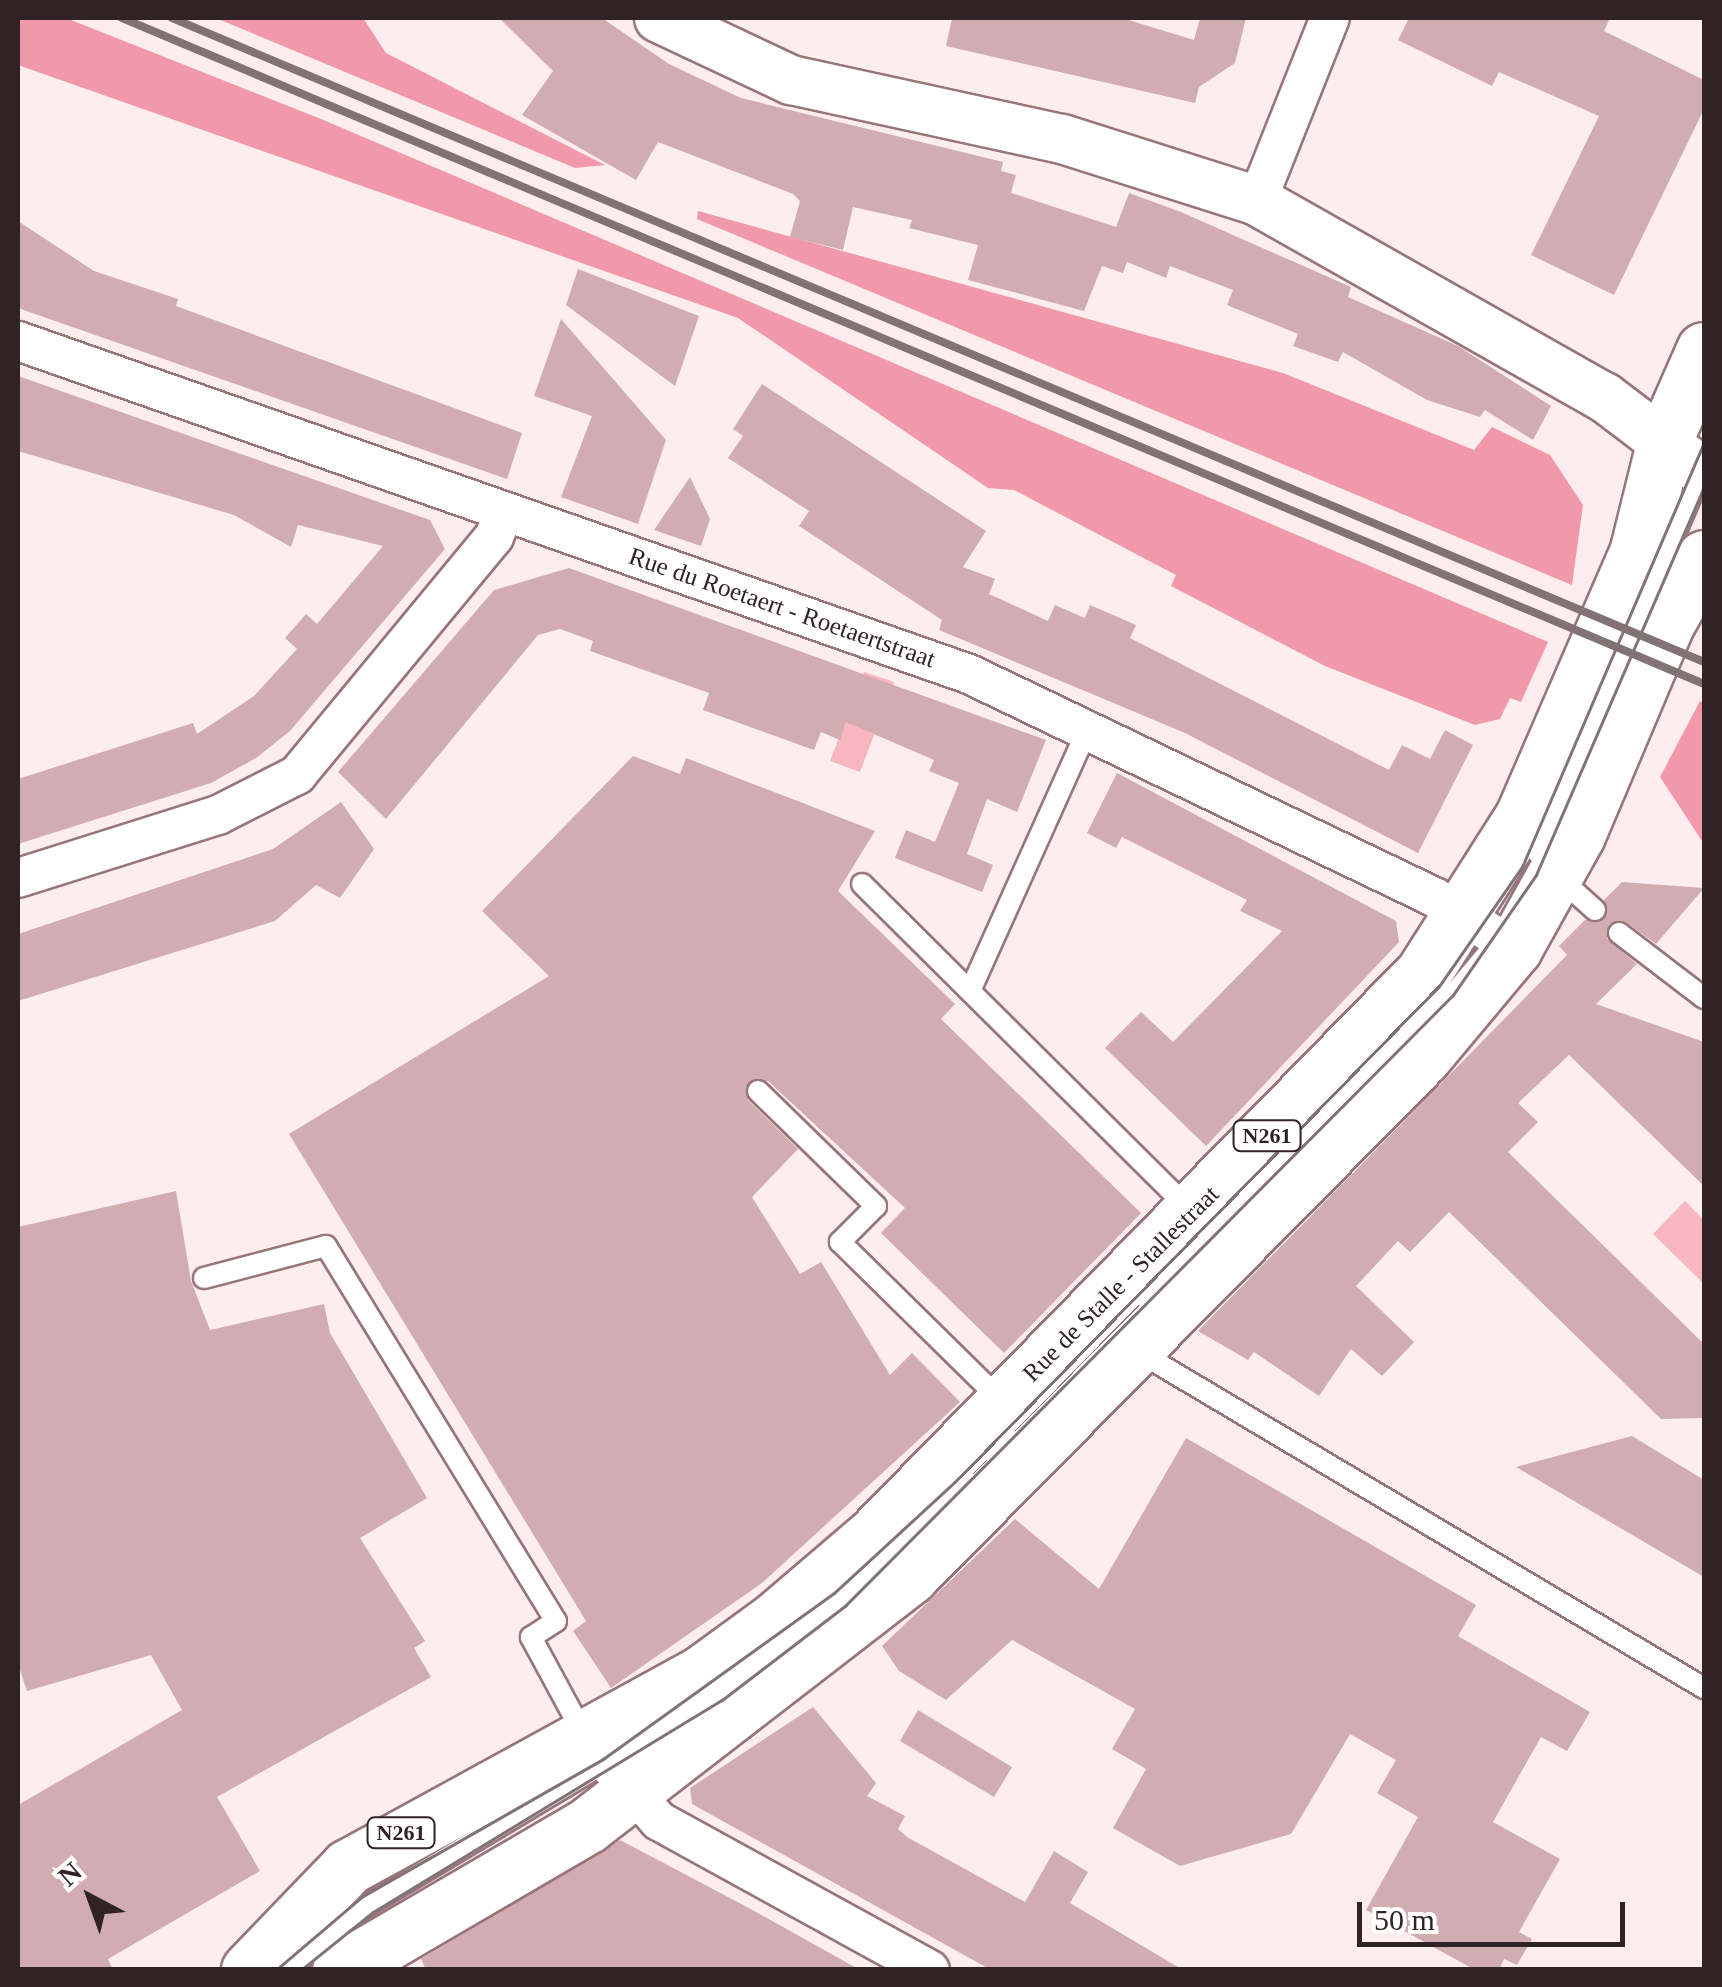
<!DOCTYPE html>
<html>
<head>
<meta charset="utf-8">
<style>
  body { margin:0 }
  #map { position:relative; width:1722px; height:1987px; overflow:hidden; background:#fdedef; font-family:"Times New Roman",serif }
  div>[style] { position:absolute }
  .green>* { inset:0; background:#f8b6c1 }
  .forest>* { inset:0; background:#f199aa }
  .building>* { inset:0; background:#d1adb2 }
  .roads { filter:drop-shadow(2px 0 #97757b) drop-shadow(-2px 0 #97757b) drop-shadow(0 2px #97757b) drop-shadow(0 -2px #97757b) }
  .service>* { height:20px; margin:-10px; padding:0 10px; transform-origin:10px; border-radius:10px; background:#fff }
  .minor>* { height:38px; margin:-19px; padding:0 19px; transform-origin:19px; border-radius:19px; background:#fff }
  .tertiary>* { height:48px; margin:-24px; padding:0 24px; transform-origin:24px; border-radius:24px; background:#fff }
  .primary>* { height:55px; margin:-27.5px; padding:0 27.5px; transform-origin:27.5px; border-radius:27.5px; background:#fff }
  .tram>* { height:2.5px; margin:-1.25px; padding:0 1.25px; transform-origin:1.25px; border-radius:1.25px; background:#817375 }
  .rail>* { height:8px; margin:-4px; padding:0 4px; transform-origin:4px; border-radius:4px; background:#817375 }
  span { translate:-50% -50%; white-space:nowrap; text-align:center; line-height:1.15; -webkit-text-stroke:8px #fff; paint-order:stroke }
  .shield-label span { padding:2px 8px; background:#fff; border:2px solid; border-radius:8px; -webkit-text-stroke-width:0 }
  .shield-label { font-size:22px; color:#302325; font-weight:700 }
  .street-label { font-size:25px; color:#302325 }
  .frame { position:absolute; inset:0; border:20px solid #302325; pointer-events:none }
  .north { position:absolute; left:40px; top:1847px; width:100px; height:100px; -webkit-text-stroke:8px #fff; paint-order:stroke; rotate:319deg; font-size:28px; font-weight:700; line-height:40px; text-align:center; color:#302325 }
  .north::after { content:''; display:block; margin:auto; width:35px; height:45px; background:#302325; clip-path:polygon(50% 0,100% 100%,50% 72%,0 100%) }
  .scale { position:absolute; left:1357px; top:1902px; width:268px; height:45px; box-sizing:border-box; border:5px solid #302325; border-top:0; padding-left:12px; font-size:30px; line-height:35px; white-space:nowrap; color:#302325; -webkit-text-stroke:8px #fff; paint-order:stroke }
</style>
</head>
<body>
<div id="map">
  <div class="green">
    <div style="clip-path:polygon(864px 672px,894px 682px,860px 772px,830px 761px)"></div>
    <div style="clip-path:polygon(1685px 1201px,1704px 1220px,1704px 1284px,1653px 1234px)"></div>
  </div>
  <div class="forest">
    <div style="clip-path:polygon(18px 18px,66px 18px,321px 119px,1548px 642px,1521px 702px,1510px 698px,1500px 719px,1475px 725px,1325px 666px,1171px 586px,1176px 575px,1014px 490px,988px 488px,738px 318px,18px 65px)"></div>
    <div style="clip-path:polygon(216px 18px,363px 18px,386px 53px,605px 165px,575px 168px)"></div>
    <div style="clip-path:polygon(698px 211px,1283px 373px,1474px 450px,1492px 427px,1550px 455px,1583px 505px,1572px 585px,697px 219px)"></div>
    <div style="clip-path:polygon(1700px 701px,1704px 703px,1704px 844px,1660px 777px)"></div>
  </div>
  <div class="building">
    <div style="clip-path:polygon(499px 18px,602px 18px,669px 64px,741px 98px,1003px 162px,1001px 171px,1016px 175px,1011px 193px,1116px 227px,1129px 193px,1181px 212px,1351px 287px,1348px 297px,1458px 346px,1551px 406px,1533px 440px,1485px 410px,1480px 417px,1427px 400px,1343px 352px,1338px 362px,1293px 346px,1298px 334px,1227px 305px,1233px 290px,1170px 266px,1166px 278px,1127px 262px,1123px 273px,1102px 266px,1084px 311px,968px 280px,978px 245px,909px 228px,912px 220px,853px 207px,843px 250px,790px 237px,800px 201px,793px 194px,658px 142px,636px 180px,522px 115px,553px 71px)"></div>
    <div style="clip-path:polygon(952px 18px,1122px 18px,1194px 40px,1200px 18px,1246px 18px,1235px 63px,1199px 87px,1195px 103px,946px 46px)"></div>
    <div style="clip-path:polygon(1409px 18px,1610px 18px,1604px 31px,1704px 80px,1704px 109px,1614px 295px,1531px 255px,1599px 116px,1499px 72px,1492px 86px,1398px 40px)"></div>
    <div style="clip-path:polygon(18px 221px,94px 271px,178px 299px,176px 306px,522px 433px,507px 479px,18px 308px)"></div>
    <div style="clip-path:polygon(578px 269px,699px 316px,675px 386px,566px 305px)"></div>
    <div style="clip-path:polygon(561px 319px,666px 440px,638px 524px,561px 497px,592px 416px,534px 396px)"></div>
    <div style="clip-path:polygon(18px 376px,430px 520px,445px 549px,290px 731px,256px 758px,211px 783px,18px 844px,18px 779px,193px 723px,197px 734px,254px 696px,297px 649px,285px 638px,306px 614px,317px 624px,383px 546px,298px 525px,291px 547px,234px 515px,18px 451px)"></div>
    <div style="clip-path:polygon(762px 384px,986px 531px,963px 567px,995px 579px,989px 594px,1048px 621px,1055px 605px,1085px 618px,1090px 605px,1136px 625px,1130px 638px,1389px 770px,1402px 745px,1430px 759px,1445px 730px,1473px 745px,1418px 853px,1185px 733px,939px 630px,942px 620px,799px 526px,809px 511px,728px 458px,743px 436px,733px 429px)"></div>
    <div style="clip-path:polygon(690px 477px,710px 519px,701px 546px,654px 530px)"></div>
    <div style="clip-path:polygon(569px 568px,1046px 740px,1017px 812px,987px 799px,967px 854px,993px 865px,982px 892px,895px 858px,906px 830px,935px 842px,959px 783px,929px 771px,934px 760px,846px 722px,840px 740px,821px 732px,814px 750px,703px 710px,709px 693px,590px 651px,593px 641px,560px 629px,538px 635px,386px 819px,338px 772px,494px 590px)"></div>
    <div style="clip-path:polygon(633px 756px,680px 774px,686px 758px,875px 831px,838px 891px,955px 1004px,941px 1019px,1141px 1213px,1004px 1353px,881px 1233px,905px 1208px,768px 1081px,749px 1081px,748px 1100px,798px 1149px,752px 1197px,800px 1274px,821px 1262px,890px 1375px,912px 1353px,960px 1402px,762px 1583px,611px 1688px,573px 1631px,586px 1621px,289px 1134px,549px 976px,482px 911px)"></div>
    <div style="clip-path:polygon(1117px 773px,1396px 921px,1399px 942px,1206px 1146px,1105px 1048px,1141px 1012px,1173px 1042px,1282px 931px,1240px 911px,1247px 900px,1122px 837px,1116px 848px,1087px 833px)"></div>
    <div style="clip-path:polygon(341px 802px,374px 849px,340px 898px,316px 885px,275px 921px,18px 1001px,18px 934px,273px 849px)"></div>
    <div style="clip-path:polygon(1622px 882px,1704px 888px,1656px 944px,1626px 922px,1609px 924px,1607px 939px,1637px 964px,1596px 1004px,1704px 1042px,1704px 1186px,1569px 1055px,1518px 1103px,1538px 1122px,1508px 1152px,1704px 1344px,1704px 1418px,1661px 1419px,1449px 1212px,1410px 1252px,1398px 1241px,1356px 1286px,1414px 1342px,1382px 1376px,1351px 1349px,1319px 1396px,1254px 1352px,1248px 1360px,1198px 1331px,1567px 955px,1559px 946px,1585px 920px,1604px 920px,1604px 900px)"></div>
    <div style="clip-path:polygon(176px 1191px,191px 1281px,210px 1330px,324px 1304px,330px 1333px,427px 1498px,360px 1538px,425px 1641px,414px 1648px,431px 1677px,217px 1797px,260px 1871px,108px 1959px,113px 1970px,18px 1970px,18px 1805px,182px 1710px,151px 1655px,27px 1691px,18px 1664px,18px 1227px)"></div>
    <div style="clip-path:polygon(1632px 1436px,1704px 1480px,1704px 1577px,1516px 1467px)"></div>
    <div style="clip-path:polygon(1186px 1438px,1476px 1605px,1458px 1636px,1590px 1712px,1567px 1751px,1541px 1737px,1493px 1822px,1560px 1859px,1519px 1932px,1532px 1939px,1517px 1965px,1504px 1959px,1499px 1970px,1475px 1970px,1366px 1910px,1418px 1817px,1377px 1793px,1396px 1760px,1350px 1734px,1291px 1834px,1180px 1866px,1113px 1828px,1146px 1769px,1112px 1749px,1135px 1709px,1012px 1640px,946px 1700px,899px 1671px,882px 1646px,1015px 1519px,1099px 1589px)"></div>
    <div style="clip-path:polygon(813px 1707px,876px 1783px,867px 1796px,905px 1816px,898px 1829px,907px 1837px,1025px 1902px,1054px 1851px,1088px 1872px,1070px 1903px,1183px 1970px,991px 1970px,692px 1804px,690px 1788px)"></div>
    <div style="clip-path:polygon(918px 1710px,1012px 1767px,994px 1797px,900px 1741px)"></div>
    <div style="clip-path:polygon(620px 1840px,747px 1907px,860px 1970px,426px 1970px,421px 1959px)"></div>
  </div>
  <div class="roads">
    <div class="service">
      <div style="left:1538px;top:853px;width:416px;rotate:-66.8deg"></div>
      <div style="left:1557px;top:876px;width:51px;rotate:41.8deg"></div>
      <div style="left:862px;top:884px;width:464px;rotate:44.8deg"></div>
      <div style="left:1619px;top:933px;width:107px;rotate:37.4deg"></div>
      <div style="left:970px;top:991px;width:290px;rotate:-65.8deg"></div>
      <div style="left:758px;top:1091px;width:165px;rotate:44.3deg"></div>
      <div style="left:876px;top:1206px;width:51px;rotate:135deg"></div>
      <div style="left:840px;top:1242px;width:228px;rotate:44.5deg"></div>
      <div style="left:204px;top:1278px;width:126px;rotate:-14.7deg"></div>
      <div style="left:326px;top:1246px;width:440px;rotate:58.5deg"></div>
      <div style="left:556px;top:1621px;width:30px;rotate:147deg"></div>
      <div style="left:531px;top:1637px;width:111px;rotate:61.6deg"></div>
      <div style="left:1146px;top:1298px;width:417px;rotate:-45.7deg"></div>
      <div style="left:1137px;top:1351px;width:660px;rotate:30.73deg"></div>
      <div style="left:288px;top:1970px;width:103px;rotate:-39.1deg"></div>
      <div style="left:368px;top:1905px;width:394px;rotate:-31deg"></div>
    </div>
    <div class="minor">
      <div style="left:1257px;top:201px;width:197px;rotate:-68.3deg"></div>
      <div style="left:18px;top:341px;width:1008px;rotate:19.3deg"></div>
      <div style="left:969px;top:674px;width:516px;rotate:25.62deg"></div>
      <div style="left:1434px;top:897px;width:95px;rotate:32.5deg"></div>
      <div style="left:18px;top:878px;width:210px;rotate:-17.5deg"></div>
      <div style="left:218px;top:815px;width:89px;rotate:-26.9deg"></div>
      <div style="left:297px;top:775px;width:309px;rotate:-50.4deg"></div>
      <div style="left:494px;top:537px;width:27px;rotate:-68deg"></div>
      <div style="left:585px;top:1738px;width:111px;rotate:48.3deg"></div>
      <div style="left:659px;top:1821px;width:309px;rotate:28.8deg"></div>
    </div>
    <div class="tertiary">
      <div style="left:659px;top:18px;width:146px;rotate:25.2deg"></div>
      <div style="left:791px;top:80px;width:277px;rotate:12.3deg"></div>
      <div style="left:1062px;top:139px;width:205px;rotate:17.6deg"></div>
      <div style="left:1257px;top:201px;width:399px;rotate:29.5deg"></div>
      <div style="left:1604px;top:397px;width:126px;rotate:37.2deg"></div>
    </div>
    <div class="primary">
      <div style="left:249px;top:1970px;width:143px;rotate:-46.1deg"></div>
      <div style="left:348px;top:1867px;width:404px;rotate:-28.7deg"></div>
      <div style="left:702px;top:1673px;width:92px;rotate:-36.1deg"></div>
      <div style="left:776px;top:1619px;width:129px;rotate:-40.6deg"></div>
      <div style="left:874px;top:1535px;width:786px;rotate:-45.67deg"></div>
      <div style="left:1423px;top:973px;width:186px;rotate:-57.5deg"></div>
      <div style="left:1523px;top:816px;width:287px;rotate:-66.6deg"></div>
      <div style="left:1637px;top:553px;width:121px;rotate:-76.1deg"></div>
      <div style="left:1666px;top:436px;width:94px;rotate:-66.2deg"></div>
      <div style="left:340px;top:1970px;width:287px;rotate:-30.3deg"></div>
      <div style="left:588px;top:1825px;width:408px;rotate:-37.7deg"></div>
      <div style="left:911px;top:1575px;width:728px;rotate:-45.33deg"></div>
      <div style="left:1423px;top:1057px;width:142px;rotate:-50.1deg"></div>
      <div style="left:1514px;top:948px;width:129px;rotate:-60.9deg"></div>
      <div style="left:1577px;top:835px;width:229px;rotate:-67.1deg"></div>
      <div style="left:1666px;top:624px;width:76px;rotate:-60.1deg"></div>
    </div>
  </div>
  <div class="tram">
    <div style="left:276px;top:1970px;width:114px;rotate:-40.4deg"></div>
    <div style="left:363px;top:1896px;width:276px;rotate:-29.7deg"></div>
    <div style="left:603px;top:1759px;width:284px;rotate:-35.7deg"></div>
    <div style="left:834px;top:1593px;width:166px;rotate:-42.6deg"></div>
    <div style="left:956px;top:1481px;width:693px;rotate:-45.7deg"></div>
    <div style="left:1440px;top:985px;width:144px;rotate:-55.2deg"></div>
    <div style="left:1522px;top:867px;width:462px;rotate:-66.8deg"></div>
    <div style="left:301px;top:1970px;width:92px;rotate:-38.9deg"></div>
    <div style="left:373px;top:1912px;width:408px;rotate:-31.3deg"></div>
    <div style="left:722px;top:1700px;width:155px;rotate:-37.4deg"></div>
    <div style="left:845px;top:1606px;width:862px;rotate:-45.14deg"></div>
    <div style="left:1453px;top:995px;width:146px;rotate:-55.3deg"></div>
    <div style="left:1536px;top:875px;width:423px;rotate:-66.6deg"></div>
  </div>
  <div class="rail">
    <div style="left:122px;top:18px;width:1716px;rotate:22.83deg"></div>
    <div style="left:172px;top:18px;width:1662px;rotate:22.8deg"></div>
  </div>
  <div class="shield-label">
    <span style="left:1267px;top:1136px">N261</span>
    <span style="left:401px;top:1833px">N261</span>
  </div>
  <div class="street-label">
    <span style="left:782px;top:608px;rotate:19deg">Rue du Roetaert - Roetaertstraat</span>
    <span style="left:1121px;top:1284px;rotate:-45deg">Rue de Stalle - Stallestraat</span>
  </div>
  <div class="frame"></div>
  <div class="north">N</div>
  <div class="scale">50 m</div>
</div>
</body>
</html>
